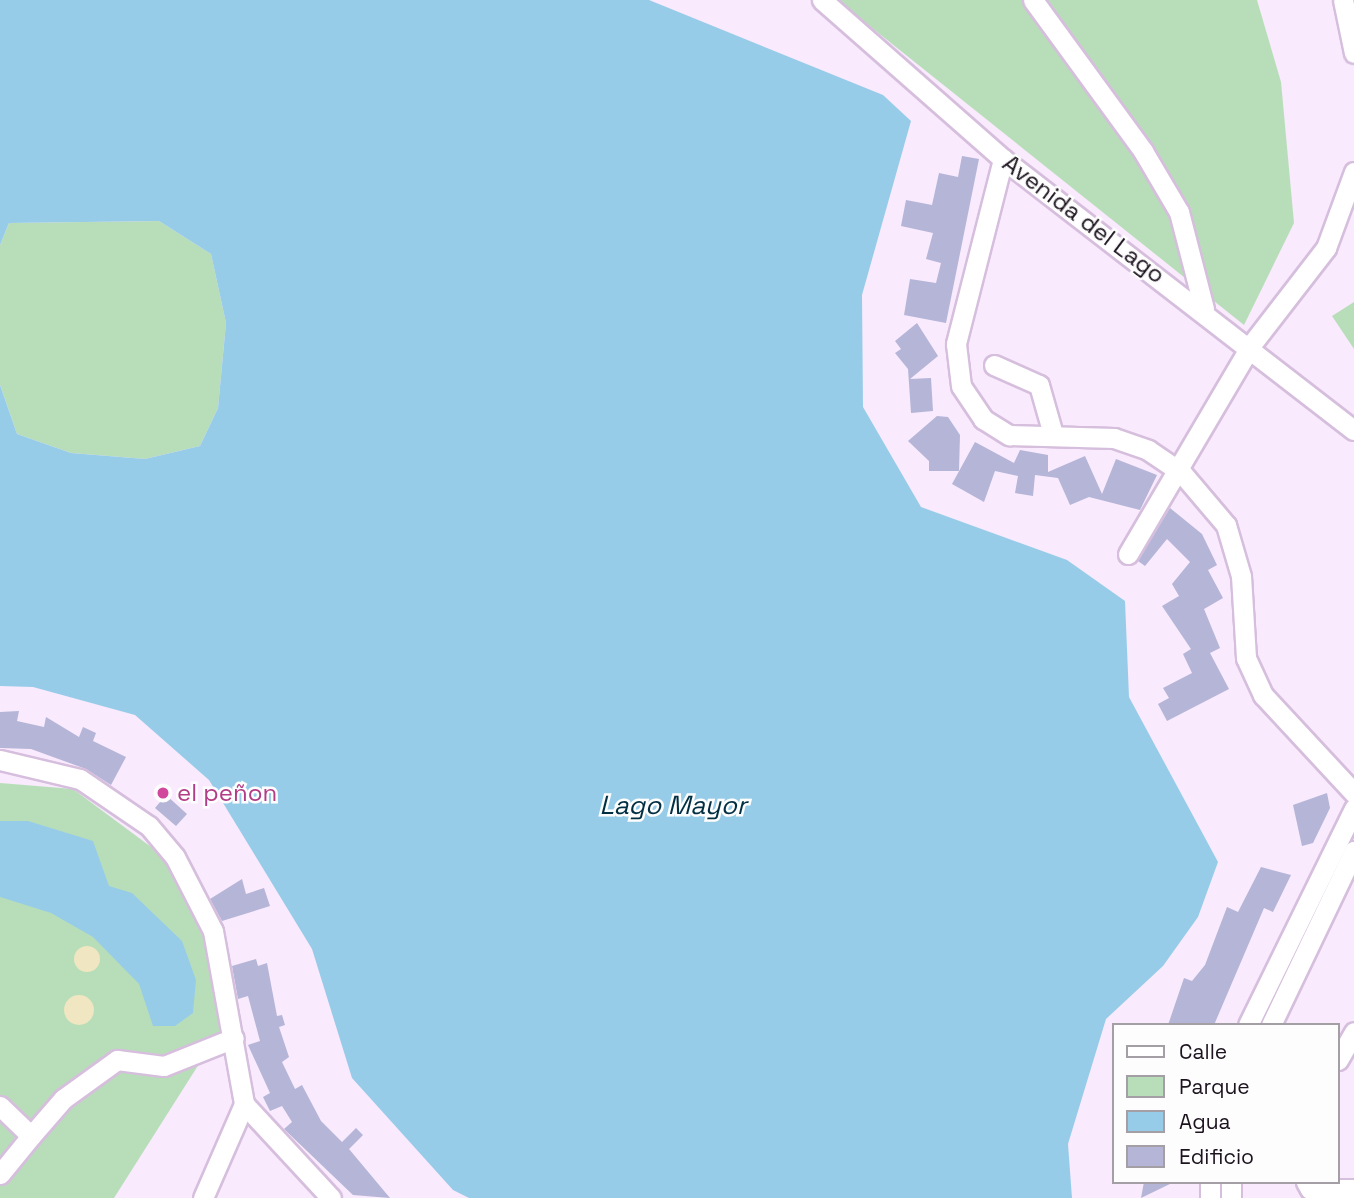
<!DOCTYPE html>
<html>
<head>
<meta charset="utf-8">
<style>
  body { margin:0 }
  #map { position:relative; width:1354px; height:1198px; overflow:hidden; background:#f9eafd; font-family:"Space Grotesk",sans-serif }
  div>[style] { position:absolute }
  .green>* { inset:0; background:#b8deb9 }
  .sand>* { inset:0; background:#f0e6c1 }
  .round { border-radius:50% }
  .water>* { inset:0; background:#97cce9 }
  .building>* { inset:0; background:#b4b5d7 }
  .roads { filter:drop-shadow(2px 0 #d6bedd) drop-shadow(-2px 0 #d6bedd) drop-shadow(0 2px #d6bedd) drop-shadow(0 -2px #d6bedd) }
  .minor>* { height:19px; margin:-9.5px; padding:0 9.5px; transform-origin:9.5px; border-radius:9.5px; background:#fff }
  .dots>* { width:19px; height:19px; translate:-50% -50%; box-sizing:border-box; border:4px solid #fdfdfd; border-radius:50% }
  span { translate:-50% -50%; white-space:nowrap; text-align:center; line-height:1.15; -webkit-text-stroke:5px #fdfdfd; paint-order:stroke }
  .street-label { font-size:24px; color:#1c131e }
  .hotel-label { font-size:24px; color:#b23c85 }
  .left { translate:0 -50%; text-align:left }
  .water-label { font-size:26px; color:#002f43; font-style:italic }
  .legend { position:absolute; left:1112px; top:1023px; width:228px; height:161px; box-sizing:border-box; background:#fdfdfd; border:2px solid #a39fa4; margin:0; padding:9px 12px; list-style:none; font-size:21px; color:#1c131e }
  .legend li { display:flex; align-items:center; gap:14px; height:35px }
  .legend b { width:35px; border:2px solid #a39fa4 }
</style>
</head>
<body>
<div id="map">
  <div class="green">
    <div style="clip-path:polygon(837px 0,1257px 0,1281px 82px,1294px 223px,1244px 325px)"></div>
    <div style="clip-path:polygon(159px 221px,211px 254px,226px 323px,218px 408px,200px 446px,145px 459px,71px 453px,17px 434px,0 385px,0 245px,9px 223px)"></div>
    <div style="clip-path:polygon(1354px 302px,1354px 349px,1332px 316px)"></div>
    <div style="clip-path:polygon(0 783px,73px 789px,170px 861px,205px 942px,225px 1023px,114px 1198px,0 1198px)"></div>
  </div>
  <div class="sand">
    <div class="round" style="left:74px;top:946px;width:26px;height:26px"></div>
    <div class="round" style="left:64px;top:995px;width:30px;height:30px"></div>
  </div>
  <div class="water">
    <div style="clip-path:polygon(0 0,649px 0,883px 95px,911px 121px,862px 295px,863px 407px,921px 507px,1067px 560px,1125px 601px,1129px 697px,1218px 862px,1198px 917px,1163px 966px,1106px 1019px,1068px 1144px,1072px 1198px,469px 1198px,453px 1190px,352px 1078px,312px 949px,209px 780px,135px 715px,33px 687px,0 686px,0 385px,17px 434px,71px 453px,145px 459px,200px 446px,218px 408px,226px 323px,211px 254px,159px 221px,9px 223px,0 245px)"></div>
    <div style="clip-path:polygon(0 821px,28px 821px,93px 841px,109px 886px,132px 893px,182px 941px,196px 980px,193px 1013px,175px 1026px,153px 1026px,139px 984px,93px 937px,51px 913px,0 897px)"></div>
  </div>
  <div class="building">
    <div style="clip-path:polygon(962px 156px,979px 159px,946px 323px,904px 315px,910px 279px,936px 283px,941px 263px,926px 259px,933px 233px,901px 226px,906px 200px,932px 205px,939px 173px,958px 177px)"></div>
    <div style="clip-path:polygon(917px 323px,938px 356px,910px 379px,931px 378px,933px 411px,911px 413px,908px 369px,895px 353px,901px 349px,895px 341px)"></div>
    <div style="clip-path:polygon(937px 416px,948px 417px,960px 435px,959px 471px,929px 471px,929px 461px,908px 441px)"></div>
    <div style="clip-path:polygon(975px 442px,1014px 463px,1020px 450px,1048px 455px,1048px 472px,1085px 456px,1102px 494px,1116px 459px,1157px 475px,1140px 510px,1089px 497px,1070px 505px,1058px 478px,1035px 475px,1033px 496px,1015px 493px,1018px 476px,995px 471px,984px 502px,952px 484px)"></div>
    <div style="clip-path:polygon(1170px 508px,1202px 534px,1217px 565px,1208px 570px,1223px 598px,1204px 609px,1220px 648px,1210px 653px,1229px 689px,1167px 721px,1158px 704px,1169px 698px,1163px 688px,1192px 673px,1183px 654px,1191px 649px,1162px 606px,1179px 596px,1172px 584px,1190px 562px,1167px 539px,1145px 566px,1138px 561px)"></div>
    <div style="clip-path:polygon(19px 711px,17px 721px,44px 727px,46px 717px,79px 737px,83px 727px,96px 733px,93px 741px,126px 757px,111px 785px,86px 769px,31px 749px,0 748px,0 712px)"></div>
    <div style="clip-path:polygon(1327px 793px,1330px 808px,1313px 843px,1302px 846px,1293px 805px)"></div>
    <div style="clip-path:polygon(166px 795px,187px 814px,176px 826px,155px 808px)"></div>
    <div style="clip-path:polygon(1261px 867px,1291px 875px,1273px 912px,1264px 908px,1214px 1025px,1168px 1025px,1184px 978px,1192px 981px,1205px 965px,1227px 907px,1238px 912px)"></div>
    <div style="clip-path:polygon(242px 879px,246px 894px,264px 888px,270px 906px,222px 921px,210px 899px)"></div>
    <div style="clip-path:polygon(256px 959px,258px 966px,267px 963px,277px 1016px,282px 1015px,285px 1025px,279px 1027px,289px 1057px,282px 1062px,295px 1089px,302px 1085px,321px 1121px,342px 1142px,356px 1128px,363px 1135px,349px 1149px,390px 1198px,353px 1195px,284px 1129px,292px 1122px,282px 1106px,270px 1111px,263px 1097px,270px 1093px,248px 1045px,260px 1041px,248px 996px,238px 999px,232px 966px)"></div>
    <div style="clip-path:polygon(1144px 1182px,1174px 1182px,1141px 1198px)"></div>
  </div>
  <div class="roads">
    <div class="minor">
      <div style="left:822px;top:0;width:241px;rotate:41.3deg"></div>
      <div style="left:1003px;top:159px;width:443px;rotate:37.7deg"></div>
      <div style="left:1033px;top:0;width:187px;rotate:53.9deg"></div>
      <div style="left:1143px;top:151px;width:71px;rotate:59.5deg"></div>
      <div style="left:1179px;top:212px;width:100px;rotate:75.5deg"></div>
      <div style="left:1343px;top:0;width:54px;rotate:78.3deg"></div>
      <div style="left:1003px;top:159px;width:191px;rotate:104.3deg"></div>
      <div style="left:956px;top:344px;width:42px;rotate:83.2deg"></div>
      <div style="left:961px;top:386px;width:40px;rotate:56deg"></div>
      <div style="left:983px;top:419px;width:31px;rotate:32deg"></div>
      <div style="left:1009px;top:435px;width:105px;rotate:1.6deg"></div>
      <div style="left:1114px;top:438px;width:36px;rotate:19deg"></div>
      <div style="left:1148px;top:450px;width:40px;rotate:34deg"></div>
      <div style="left:1181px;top:472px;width:70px;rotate:49.7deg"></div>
      <div style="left:1226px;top:525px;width:53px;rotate:73.6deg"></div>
      <div style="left:1241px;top:576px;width:82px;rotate:86.5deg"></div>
      <div style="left:1246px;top:658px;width:41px;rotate:65.3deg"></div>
      <div style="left:1263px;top:695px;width:134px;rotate:47.1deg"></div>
      <div style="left:994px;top:365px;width:49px;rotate:24deg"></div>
      <div style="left:1039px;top:385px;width:51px;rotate:74.1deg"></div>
      <div style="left:1128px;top:554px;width:243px;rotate:-59.5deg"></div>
      <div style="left:1251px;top:345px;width:123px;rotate:-52.3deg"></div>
      <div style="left:1326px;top:248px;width:81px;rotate:-69.8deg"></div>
      <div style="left:0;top:760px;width:82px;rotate:13.4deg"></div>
      <div style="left:80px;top:779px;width:83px;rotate:34.3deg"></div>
      <div style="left:149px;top:826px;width:40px;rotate:50deg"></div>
      <div style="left:175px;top:857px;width:83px;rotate:62.8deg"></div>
      <div style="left:213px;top:931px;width:176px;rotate:79.8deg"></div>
      <div style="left:244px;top:1104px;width:128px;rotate:47.2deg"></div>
      <div style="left:1248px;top:1025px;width:241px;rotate:-63.9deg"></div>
      <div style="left:1271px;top:1025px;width:193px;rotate:-64.5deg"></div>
      <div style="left:1338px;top:1060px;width:32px;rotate:-60deg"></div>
      <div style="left:0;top:1106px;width:43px;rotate:44.1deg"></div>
      <div style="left:31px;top:1136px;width:49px;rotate:-49.1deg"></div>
      <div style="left:63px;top:1099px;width:67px;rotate:-35.8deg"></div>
      <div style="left:117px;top:1060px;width:47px;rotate:7.3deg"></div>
      <div style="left:164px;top:1066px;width:75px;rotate:-21.8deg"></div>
      <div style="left:0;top:1174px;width:49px;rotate:-50.8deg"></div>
      <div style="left:1231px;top:1182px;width:16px;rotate:90deg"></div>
      <div style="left:1306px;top:1182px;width:8px;rotate:60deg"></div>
      <div style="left:1310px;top:1189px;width:44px"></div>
      <div style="left:203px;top:1198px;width:103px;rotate:-66.4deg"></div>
      <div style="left:1210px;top:1198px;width:16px;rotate:-90deg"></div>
    </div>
  </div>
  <div class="dots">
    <div style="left:163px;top:793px;background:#d1479c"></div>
  </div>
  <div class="street-label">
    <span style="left:1084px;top:219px;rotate:37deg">Avenida del Lago</span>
  </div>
  <div class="hotel-label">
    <span class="left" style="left:177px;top:793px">el peñon</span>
  </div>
  <div class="water-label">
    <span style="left:673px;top:806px">Lago Mayor</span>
  </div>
  <ul class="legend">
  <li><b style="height:9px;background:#fff"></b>Calle</li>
  <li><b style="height:19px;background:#b8deb9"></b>Parque</li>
  <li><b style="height:19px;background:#97cce9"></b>Agua</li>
  <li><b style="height:19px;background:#b4b5d7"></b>Edificio</li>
  </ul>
</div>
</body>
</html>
